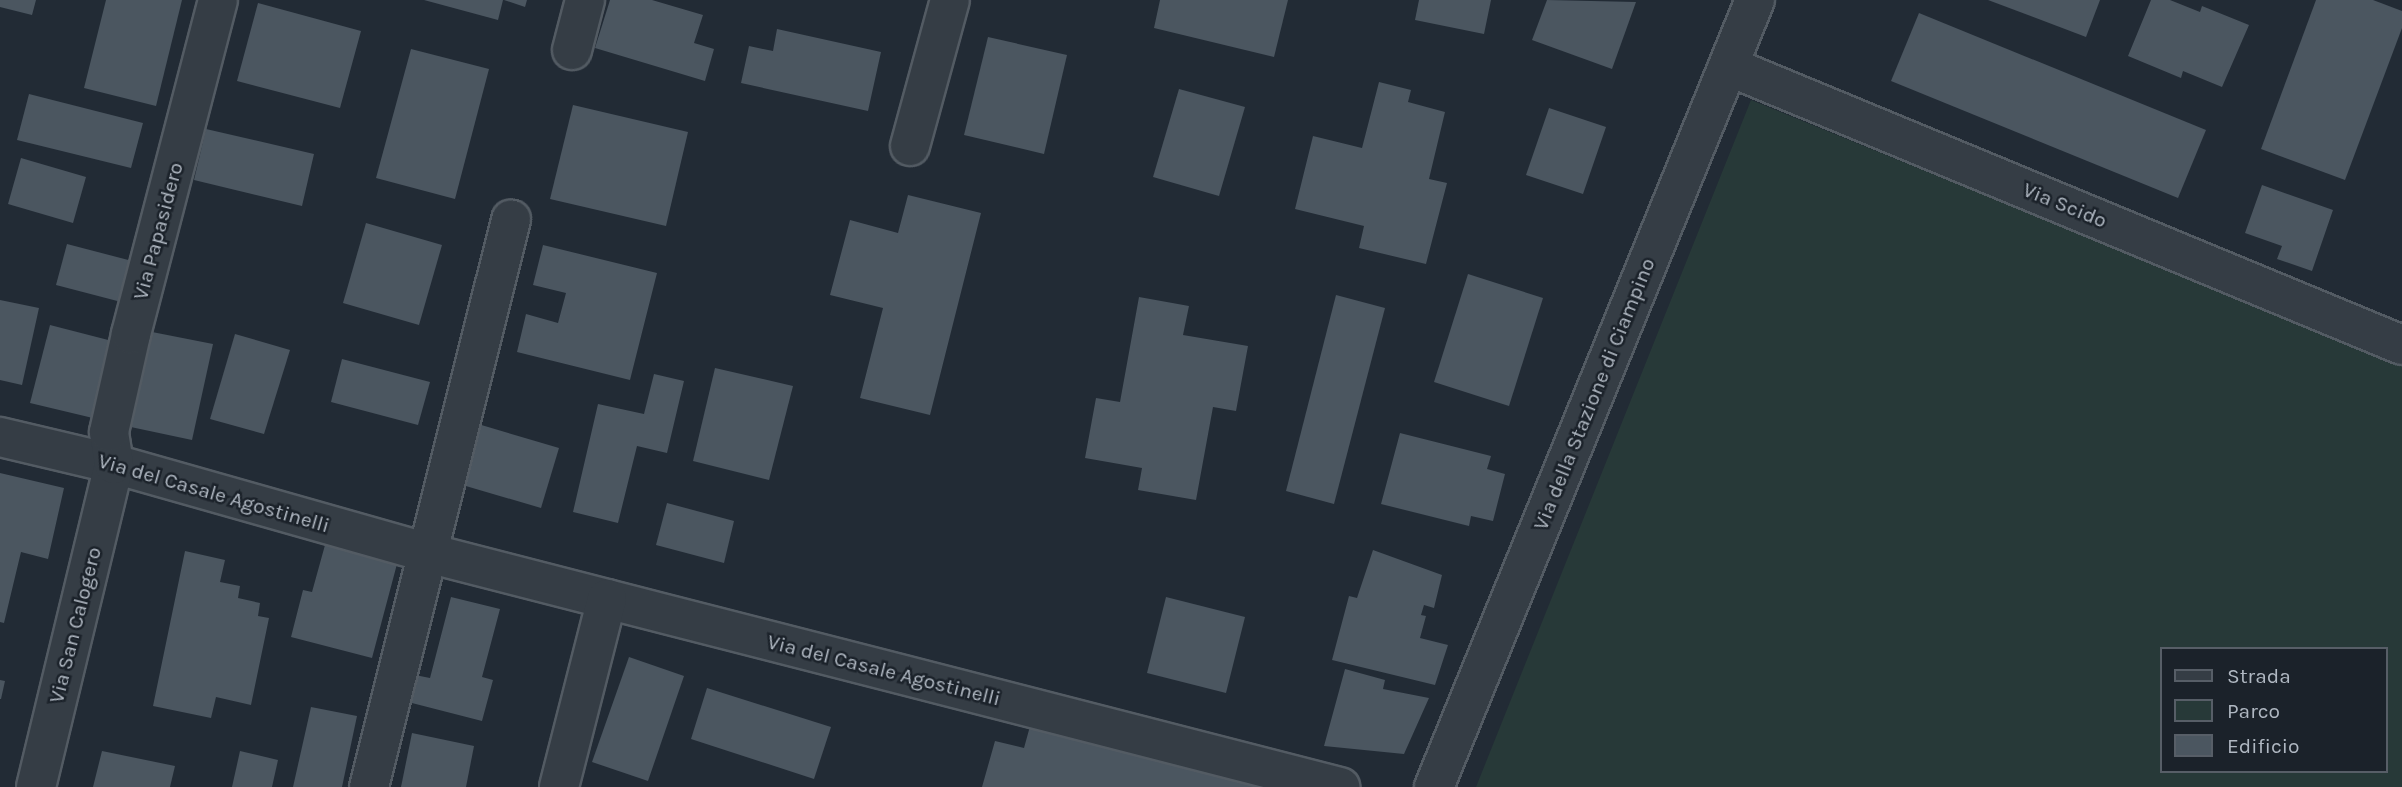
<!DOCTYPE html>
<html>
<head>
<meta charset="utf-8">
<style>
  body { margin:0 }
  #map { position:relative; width:2402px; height:787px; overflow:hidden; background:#222b35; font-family:Karla,sans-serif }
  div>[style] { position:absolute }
  .green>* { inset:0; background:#273938 }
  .building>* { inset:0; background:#4b5660 }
  .roads { filter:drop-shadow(2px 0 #535b63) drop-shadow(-2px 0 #535b63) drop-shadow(0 2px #535b63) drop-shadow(0 -2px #535b63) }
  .minor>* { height:38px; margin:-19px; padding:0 19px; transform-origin:19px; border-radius:19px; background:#353d45 }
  span { translate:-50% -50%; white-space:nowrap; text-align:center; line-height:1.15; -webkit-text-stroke:5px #1b222a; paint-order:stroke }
  .street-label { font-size:21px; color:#b0b8c2 }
  .legend { position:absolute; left:2160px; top:647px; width:228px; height:126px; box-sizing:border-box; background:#1b222a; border:2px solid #575e67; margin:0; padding:9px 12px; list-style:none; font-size:21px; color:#b0b8c2 }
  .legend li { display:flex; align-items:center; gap:14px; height:35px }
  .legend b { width:35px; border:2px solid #575e67 }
</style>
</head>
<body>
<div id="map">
  <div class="green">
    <div style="clip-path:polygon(evenodd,1751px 100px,2402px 365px,2402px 787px,1476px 787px,1751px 100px,2162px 649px,2386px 649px,2386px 771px,2162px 771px,2162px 649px)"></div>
  </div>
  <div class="building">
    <div style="clip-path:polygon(0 0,36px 0,32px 15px,0 7px)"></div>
    <div style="clip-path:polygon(106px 0,182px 0,156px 106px,84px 88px)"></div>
    <div style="clip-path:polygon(424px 0,503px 0,498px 20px)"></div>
    <div style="clip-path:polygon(504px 0,527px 0,525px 7px)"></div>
    <div style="clip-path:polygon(610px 0,652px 0,703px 15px,694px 43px,714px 49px,705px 81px,595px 48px)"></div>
    <div style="clip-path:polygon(1160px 0,1288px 0,1274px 57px,1154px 28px)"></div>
    <div style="clip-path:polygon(1419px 0,1491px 0,1484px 34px,1415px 20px)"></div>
    <div style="clip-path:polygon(1547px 0,1636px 2px,1612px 69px,1532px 40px)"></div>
    <div style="clip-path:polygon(1988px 0,2100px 0,2086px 37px)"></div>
    <div style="clip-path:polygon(2151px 0,2170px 0,2200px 12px,2202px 6px,2249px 25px,2222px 87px,2183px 71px,2181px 78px,2128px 56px)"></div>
    <div style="clip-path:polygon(2316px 0,2373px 0,2402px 11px,2402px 28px,2345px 180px,2261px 149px)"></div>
    <div style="clip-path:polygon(258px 3px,361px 31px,340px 108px,237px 81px)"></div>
    <div style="clip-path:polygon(1919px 13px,2206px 130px,2178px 198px,1891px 81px)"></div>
    <div style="clip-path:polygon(777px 29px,881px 52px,868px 111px,741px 83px,749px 46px,773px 51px)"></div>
    <div style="clip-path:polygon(988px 37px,1067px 55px,1044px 154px,964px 135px)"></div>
    <div style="clip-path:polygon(411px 49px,489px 69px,455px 199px,376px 178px)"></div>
    <div style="clip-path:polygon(1379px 82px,1411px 90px,1408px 102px,1445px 112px,1429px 179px,1447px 183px,1426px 264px,1359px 248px,1364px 226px,1295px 209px,1313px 136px,1362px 148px)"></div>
    <div style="clip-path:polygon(1179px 89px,1245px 107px,1219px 196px,1153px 177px)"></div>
    <div style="clip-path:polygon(29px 94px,143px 123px,131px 168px,17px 140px)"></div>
    <div style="clip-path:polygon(573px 105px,688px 132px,666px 226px,550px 199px)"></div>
    <div style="clip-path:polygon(1549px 108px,1606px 127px,1583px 194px,1526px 175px)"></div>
    <div style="clip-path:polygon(206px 129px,314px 154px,302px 206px,194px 180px)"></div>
    <div style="clip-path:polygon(21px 158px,86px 177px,73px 223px,8px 204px)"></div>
    <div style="clip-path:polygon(2262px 185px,2333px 210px,2312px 271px,2277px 259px,2282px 246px,2245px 233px)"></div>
    <div style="clip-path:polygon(908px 195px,981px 213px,930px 415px,860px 398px,883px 308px,830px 295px,850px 220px,898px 233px)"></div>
    <div style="clip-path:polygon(366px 223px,442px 245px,419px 325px,343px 303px)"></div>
    <div style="clip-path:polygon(67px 244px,136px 262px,125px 303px,56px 285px)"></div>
    <div style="clip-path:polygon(543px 245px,657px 273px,630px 380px,517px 352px,526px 314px,558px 323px,566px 293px,533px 285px)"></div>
    <div style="clip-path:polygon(1468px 274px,1543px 298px,1509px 406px,1434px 382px)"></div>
    <div style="clip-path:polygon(1336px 295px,1385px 308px,1334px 504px,1286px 491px)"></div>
    <div style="clip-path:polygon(1139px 297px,1189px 306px,1183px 335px,1248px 346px,1236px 411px,1213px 407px,1196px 500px,1138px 490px,1142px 468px,1085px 458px,1096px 398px,1120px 402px)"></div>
    <div style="clip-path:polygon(0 300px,39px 308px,22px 385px,0 380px)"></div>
    <div style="clip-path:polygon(50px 325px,116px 342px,97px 419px,30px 403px)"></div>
    <div style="clip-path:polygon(147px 331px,213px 344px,192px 440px,126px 426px)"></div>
    <div style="clip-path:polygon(235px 334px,290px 350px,264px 434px,210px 419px)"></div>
    <div style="clip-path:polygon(342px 359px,430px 382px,418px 425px,331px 402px)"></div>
    <div style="clip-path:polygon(715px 368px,793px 386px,769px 480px,693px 461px)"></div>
    <div style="clip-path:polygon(654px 374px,684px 381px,667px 453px,637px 446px,618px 523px,573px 512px,598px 404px,644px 414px)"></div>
    <div style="clip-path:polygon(478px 424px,559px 448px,541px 508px,459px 484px)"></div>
    <div style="clip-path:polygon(1400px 433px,1491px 456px,1487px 469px,1505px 474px,1493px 521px,1471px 516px,1469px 526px,1381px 504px)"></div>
    <div style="clip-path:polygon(0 473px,64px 488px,48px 559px,21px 552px,4px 623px,0 622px)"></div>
    <div style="clip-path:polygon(667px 503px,734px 521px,724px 563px,656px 545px)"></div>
    <div style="clip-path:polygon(325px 545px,397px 564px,372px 658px,291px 637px,303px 590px,312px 592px)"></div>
    <div style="clip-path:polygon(1373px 550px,1442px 575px,1434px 608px,1424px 605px,1421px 615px,1426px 616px,1420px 638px,1448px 645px,1435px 685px,1332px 660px,1349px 596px,1357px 598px)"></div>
    <div style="clip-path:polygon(185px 551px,225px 560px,220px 582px,240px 586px,238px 598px,260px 603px,258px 616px,269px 618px,251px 705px,216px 697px,211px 718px,153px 706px)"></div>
    <div style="clip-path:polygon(451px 597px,500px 609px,482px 677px,493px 680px,482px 721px,408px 702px,415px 675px,430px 678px)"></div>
    <div style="clip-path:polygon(1166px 597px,1245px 617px,1226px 693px,1147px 673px)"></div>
    <div style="clip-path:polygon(629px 657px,684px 676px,648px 781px,592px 762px)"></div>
    <div style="clip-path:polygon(1345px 669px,1385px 680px,1383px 689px,1429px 698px,1404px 754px,1324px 746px)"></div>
    <div style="clip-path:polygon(0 680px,5px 681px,1px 699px,0 699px)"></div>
    <div style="clip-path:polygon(707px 688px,831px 727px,814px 779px,691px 739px)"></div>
    <div style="clip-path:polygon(311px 707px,357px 716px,342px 787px,293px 787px)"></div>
    <div style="clip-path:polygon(1032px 719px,1280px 787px,982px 787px,995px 741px,1024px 748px)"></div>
    <div style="clip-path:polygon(412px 733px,474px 746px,466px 787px,401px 787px)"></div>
    <div style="clip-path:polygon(102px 751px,175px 766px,170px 787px,93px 787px)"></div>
    <div style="clip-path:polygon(240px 751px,278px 760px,272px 787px,232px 787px)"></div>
  </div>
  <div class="roads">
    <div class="minor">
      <div style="left:572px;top:50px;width:52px;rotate:-75.4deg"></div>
      <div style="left:1728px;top:66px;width:729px;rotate:22.49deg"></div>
      <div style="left:910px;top:146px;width:151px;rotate:-74.7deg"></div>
      <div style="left:0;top:437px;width:117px;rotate:13.3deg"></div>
      <div style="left:114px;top:464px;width:326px;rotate:15.8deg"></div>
      <div style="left:428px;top:553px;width:942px;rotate:14.39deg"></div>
      <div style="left:36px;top:787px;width:332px;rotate:-76.4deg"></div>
      <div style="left:114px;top:464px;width:32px;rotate:-99deg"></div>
      <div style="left:109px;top:432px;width:100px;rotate:-77.3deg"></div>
      <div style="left:131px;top:334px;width:345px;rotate:-75.4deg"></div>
      <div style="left:369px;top:787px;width:585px;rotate:-75.94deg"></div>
      <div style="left:559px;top:787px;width:194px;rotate:-75.7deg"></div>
      <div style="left:1434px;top:787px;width:850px;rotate:-67.81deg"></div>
    </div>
  </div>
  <div class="street-label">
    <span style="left:2065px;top:205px;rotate:22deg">Via Scido</span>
    <span style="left:158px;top:231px;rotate:-75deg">Via Papasidero</span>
    <span style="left:1594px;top:394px;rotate:-68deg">Via della Stazione di Ciampino</span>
    <span style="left:214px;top:493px;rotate:16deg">Via del Casale Agostinelli</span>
    <span style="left:75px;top:625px;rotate:-76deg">Via San Calogero</span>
    <span style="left:884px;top:670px;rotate:14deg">Via del Casale Agostinelli</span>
  </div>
  <ul class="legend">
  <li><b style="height:9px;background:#353d45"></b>Strada</li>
  <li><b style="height:19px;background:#273938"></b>Parco</li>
  <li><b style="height:19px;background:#4b5660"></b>Edificio</li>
  </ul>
</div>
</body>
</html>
